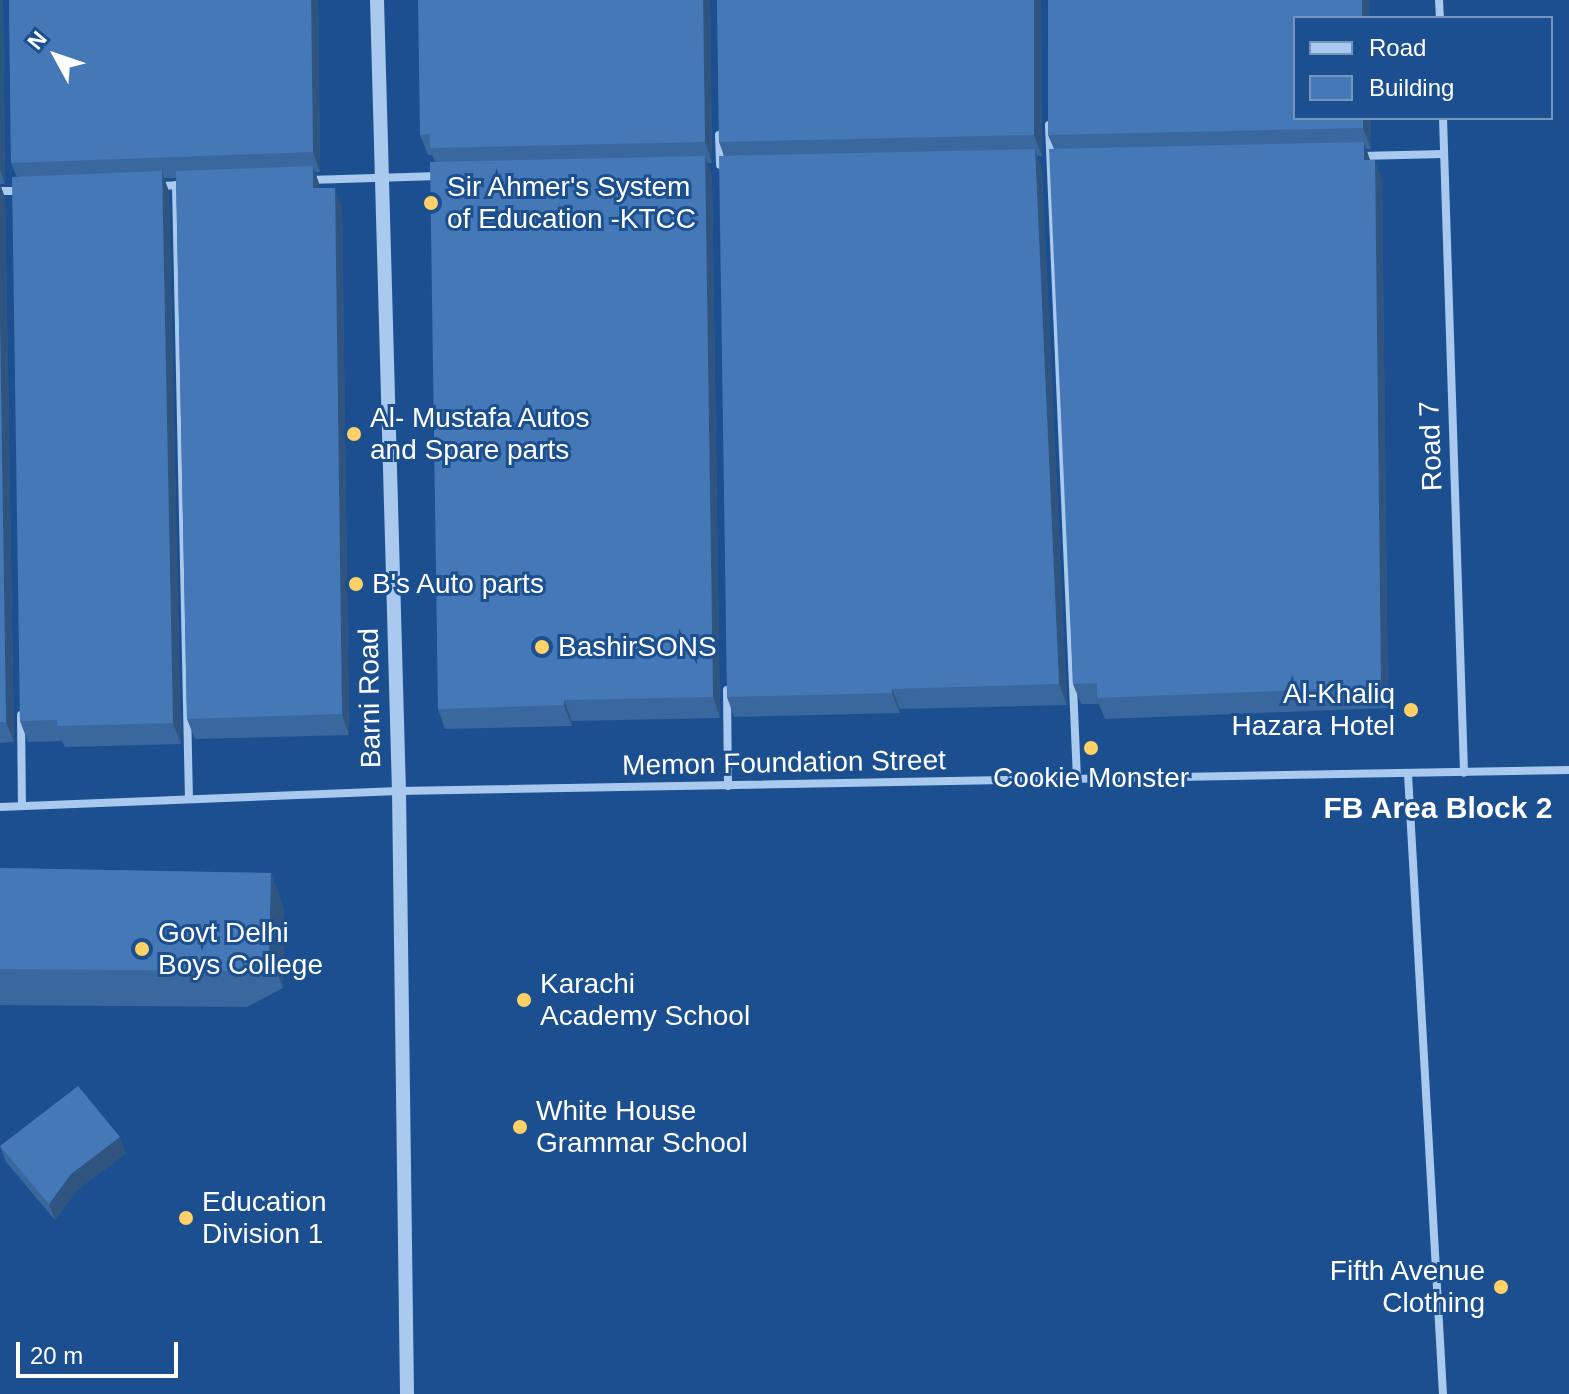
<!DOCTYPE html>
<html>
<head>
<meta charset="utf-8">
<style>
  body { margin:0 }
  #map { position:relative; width:1569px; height:1394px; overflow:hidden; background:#1b4f8f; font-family:Helvetica,sans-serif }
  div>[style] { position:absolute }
  .minor>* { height:8px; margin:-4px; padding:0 4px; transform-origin:4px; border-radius:4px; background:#a9c9ee }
  .tertiary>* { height:14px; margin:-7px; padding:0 7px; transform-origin:7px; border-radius:7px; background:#a9c9ee }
  .wall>* { inset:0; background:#3a679d }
  .shaded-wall>* { inset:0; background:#305480 }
  .building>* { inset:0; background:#4478b7 }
  .dots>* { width:22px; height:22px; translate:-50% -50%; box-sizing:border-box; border:4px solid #1b4f8f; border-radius:50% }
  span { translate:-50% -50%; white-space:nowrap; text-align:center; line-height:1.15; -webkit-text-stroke:6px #1b4f8f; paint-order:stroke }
  .poi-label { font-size:28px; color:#fff }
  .left { translate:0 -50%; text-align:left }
  .right { translate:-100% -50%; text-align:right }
  .street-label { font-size:28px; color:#fff }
  .neighbourhood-label { font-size:30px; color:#fff; font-weight:700 }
  .legend { position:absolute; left:1293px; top:16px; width:260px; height:104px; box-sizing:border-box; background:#1b4f8f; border:2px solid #7695bc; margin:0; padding:10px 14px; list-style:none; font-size:24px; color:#fff }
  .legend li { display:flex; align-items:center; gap:16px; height:40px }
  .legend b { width:40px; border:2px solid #7695bc }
  .north { position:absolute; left:16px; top:16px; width:80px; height:80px; -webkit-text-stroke:6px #1b4f8f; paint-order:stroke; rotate:310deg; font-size:22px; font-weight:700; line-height:32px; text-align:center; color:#fff }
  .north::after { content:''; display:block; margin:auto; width:28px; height:36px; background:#fff; clip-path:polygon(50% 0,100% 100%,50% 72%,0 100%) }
  .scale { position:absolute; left:16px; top:1342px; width:162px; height:36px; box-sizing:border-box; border:4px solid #fff; border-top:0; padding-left:10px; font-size:24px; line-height:28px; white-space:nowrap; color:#fff; -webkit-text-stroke:6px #1b4f8f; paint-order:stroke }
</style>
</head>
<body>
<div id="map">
  <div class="minor">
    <div style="left:1439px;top:0;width:18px;rotate:87deg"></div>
    <div style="left:1443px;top:118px;width:655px;rotate:88.16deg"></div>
    <div style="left:1049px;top:125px;width:656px;rotate:87.55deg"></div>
    <div style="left:719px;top:135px;width:30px;rotate:88deg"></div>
    <div style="left:1360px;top:156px;width:84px;rotate:-1.4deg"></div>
    <div style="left:309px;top:180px;width:130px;rotate:-1.8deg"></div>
    <div style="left:176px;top:185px;width:614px;rotate:88.79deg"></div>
    <div style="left:157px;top:186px;width:30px;rotate:-2deg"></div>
    <div style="left:0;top:191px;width:19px"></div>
    <div style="left:727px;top:690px;width:96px;rotate:89.4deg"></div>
    <div style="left:21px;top:715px;width:91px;rotate:89.4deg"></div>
    <div style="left:1408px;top:774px;width:621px;rotate:86.77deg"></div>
    <div style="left:0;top:807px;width:399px;rotate:-2.3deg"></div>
    <div style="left:399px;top:791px;width:1170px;rotate:-1.03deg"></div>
  </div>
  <div class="tertiary">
    <div style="left:377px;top:0;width:791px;rotate:88.41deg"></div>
    <div style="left:399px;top:791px;width:603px;rotate:89.24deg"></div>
  </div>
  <div class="wall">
    <div style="clip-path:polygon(0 0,3px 0,5px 184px,0 184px,5px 198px,14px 742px,0 743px)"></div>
    <div style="clip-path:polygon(9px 0,318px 0,320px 172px,315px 172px,320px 188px,342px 208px,349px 735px,195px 739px,187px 719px,176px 178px,164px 178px,169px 192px,181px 744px,65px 747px,62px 741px,28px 742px,20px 721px,17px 177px,11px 163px)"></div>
    <div style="clip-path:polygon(710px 0,712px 163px,707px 163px,712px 177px,720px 718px,572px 721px,572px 726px,445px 729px,438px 709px,435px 162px,432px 155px,428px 155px,420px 135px)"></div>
    <div style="clip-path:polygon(717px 0,1041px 0,1042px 156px,1037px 156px,1042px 170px,1067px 705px,900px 709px,900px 713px,734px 717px,727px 697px,724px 156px,719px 142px)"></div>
    <div style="clip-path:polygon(1048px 0,1369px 0,1371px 149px,1366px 149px,1370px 160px,1382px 180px,1388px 708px,1105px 719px,1099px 704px,1081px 704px,1073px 684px,1054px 149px,1048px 135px)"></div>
    <div style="clip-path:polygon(0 868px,271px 873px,284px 910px,283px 988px,247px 1007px,0 1005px)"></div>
    <div style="clip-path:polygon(0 1146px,126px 1153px,77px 1190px,55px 1220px,6px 1162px)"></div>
  </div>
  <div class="shaded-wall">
    <div style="clip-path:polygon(0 0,3px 0,5px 184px,0 170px)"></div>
    <div style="clip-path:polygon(311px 0,318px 0,320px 172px,313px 152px)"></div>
    <div style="clip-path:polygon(703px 0,710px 0,712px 163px,705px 142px)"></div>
    <div style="clip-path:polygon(1034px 0,1041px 0,1042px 156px,1034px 135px)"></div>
    <div style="clip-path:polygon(1362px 0,1369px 0,1369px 18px,1362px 18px)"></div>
    <div style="clip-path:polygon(1363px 118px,1371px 118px,1371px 149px,1363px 128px)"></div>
    <div style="clip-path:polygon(1364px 142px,1371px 163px,1364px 160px)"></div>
    <div style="clip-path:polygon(1035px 149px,1042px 170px,1067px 705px,1059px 684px)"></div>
    <div style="clip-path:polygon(705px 156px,712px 177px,720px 718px,713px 697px)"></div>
    <div style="clip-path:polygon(1375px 160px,1382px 180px,1388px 708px,1381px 687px)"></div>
    <div style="clip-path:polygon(313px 166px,320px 186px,321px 209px,313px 188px)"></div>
    <div style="clip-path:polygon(162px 171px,169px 192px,181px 744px,173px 723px)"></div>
    <div style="clip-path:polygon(0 184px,5px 198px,14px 742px,6px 722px,0 320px)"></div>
    <div style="clip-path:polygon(335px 188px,342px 208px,349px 735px,342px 714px)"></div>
    <div style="clip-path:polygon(892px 689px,900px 709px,900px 713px,892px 693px)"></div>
    <div style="clip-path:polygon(564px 700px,572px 721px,572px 726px,564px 705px)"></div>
    <div style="clip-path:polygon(271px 873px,284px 910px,283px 988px,269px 952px)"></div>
    <div style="clip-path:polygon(120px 1137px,126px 1153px,77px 1190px,55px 1220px,49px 1204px,71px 1174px)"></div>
  </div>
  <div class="building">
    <div style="clip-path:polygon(9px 0,311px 0,313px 152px,11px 163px)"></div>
    <div style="clip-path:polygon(418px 0,703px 0,705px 142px,430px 148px,430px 134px,420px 135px)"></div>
    <div style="clip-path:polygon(717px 0,1034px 0,1034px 135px,719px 142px)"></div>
    <div style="clip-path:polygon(1048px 0,1362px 0,1362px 18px,1295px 18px,1295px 118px,1363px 118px,1363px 128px,1048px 135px)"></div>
    <div style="clip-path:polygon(1364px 142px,1364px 160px,1375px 160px,1381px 687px,1097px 698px,1097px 683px,1073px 684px,1049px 149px)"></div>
    <div style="clip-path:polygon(1035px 149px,1059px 684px,892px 689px,892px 693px,727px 697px,719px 156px)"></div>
    <div style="clip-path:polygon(705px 156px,713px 697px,564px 700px,564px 705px,438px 709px,430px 162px)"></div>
    <div style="clip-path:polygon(313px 166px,313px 188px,335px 188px,342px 714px,187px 719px,176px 171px)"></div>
    <div style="clip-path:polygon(162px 171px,173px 723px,57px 726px,57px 720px,20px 721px,12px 177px)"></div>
    <div style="clip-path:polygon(0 320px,6px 722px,0 722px)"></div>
    <div style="clip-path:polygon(0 868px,271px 873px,269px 952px,234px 971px,0 969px)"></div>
    <div style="clip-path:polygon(78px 1086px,120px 1137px,71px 1174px,49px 1204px,0 1146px)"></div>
  </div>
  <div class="dots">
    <div style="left:431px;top:203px;background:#ffd166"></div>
    <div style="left:354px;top:434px;background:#ffd166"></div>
    <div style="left:356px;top:584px;background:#ffd166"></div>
    <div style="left:542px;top:647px;background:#ffd166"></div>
    <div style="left:1411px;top:710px;background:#ffd166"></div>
    <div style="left:1091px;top:748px;background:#ffd166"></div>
    <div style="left:142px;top:949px;background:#ffd166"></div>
    <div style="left:524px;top:1000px;background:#ffd166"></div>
    <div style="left:520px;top:1127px;background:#ffd166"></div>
    <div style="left:186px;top:1218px;background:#ffd166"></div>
    <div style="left:1501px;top:1287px;background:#ffd166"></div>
  </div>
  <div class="poi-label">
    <span class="left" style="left:447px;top:203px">Sir Ahmer's System<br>of Education -KTCC</span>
    <span class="left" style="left:370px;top:434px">Al- Mustafa Autos<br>and Spare parts</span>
    <span class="left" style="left:372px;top:584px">B's Auto parts</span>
    <span class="left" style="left:558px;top:647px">BashirSONS</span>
    <span class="right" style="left:1395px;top:710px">Al-Khaliq<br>Hazara Hotel</span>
    <span style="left:1091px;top:778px">Cookie Monster</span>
    <span class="left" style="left:158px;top:949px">Govt Delhi<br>Boys College</span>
    <span class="left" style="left:540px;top:1000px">Karachi<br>Academy School</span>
    <span class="left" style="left:536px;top:1127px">White House<br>Grammar School</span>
    <span class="left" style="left:202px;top:1218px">Education<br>Division 1</span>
    <span class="right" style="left:1485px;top:1287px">Fifth Avenue<br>Clothing</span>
  </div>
  <div class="street-label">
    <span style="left:1431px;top:446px;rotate:-92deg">Road 7</span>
    <span style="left:370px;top:698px;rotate:-91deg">Barni Road</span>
    <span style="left:784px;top:763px;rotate:-1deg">Memon Foundation Street</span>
  </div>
  <div class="neighbourhood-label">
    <span style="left:1438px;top:808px">FB Area Block 2</span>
  </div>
  <ul class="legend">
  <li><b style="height:10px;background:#a9c9ee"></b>Road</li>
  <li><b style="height:22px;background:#4478b7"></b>Building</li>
  </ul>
  <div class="north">N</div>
  <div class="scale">20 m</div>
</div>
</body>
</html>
